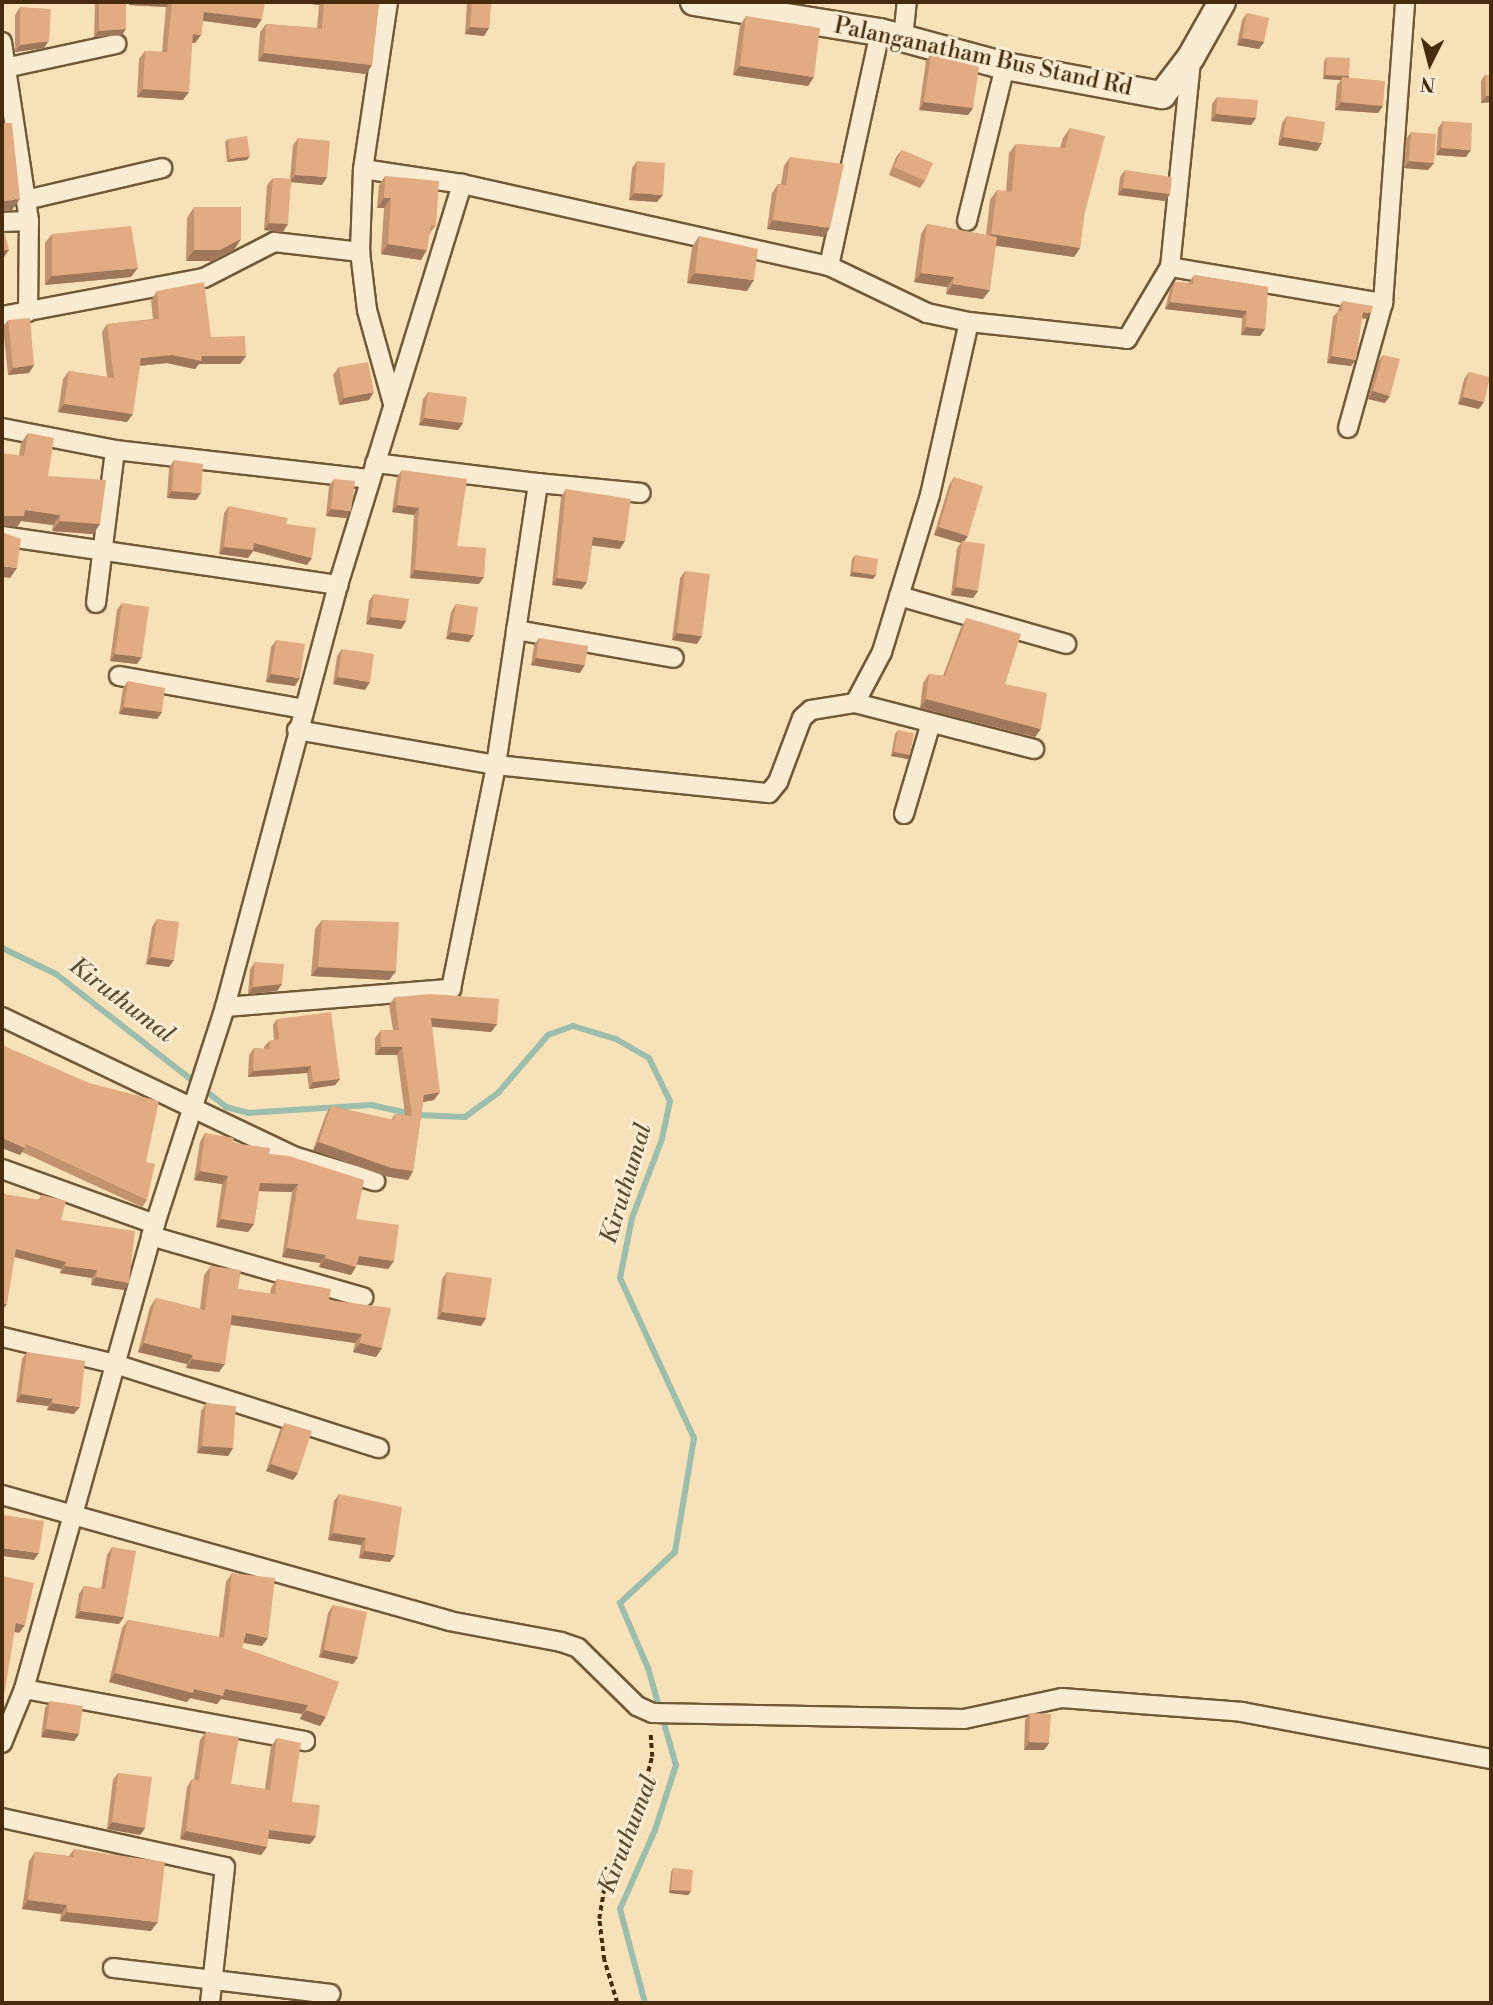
<!DOCTYPE html>
<html>
<head>
<meta charset="utf-8">
<style>
  body { margin:0 }
  #map { position:relative; width:1493px; height:2005px; overflow:hidden; background:#f7e1b9; font-family:"Libre Bodoni",serif }
  div>[style] { position:absolute }
  .stream>* { height:6px; margin:-3px; padding:0 3px; transform-origin:3px; border-radius:3px; background:#9dbeac }
  .path>* { height:3.5px; margin-top:-1.75px; transform-origin:0; background:repeating-linear-gradient(90deg,#462c0c 0 5px,transparent 0 8.5px) }
  .roads { filter:drop-shadow(2px 0 #725937) drop-shadow(-2px 0 #725937) drop-shadow(0 2px #725937) drop-shadow(0 -2px #725937) }
  .street>* { height:18px; margin:-9px; padding:0 9px; transform-origin:9px; border-radius:9px; background:#faecd2 }
  .secondary>* { height:26px; margin:-13px; padding:0 13px; transform-origin:13px; border-radius:13px; background:#faecd2 }
  .wall>* { inset:0; background:#c39370 }
  .shaded-wall>* { inset:0; background:#9f785b }
  .building>* { inset:0; background:#e3ab82 }
  span { translate:-50% -50%; white-space:nowrap; text-align:center; line-height:1.15; -webkit-text-stroke:6px #faecd2; paint-order:stroke }
  .street-label { font-size:23px; color:#462c0c }
  .water-label { font-size:24px; color:#5c5034; font-style:italic }
  .frame { position:absolute; inset:0; border:4px solid #462c0c; pointer-events:none }
  .north { position:absolute; left:1395px; top:28px; width:70px; height:70px; -webkit-text-stroke:5px #faecd2; paint-order:stroke; rotate:186deg; font-size:19px; font-weight:700; line-height:28px; text-align:center; color:#462c0c }
  .north::after { content:''; display:block; margin:auto; width:24px; height:32px; background:#462c0c; clip-path:polygon(50% 0,100% 100%,50% 72%,0 100%) }
</style>
</head>
<body>
<div id="map">
  <div class="stream">
    <div style="left:2px;top:948px;width:60px;rotate:25.7deg"></div>
    <div style="left:56px;top:974px;width:216px;rotate:38deg"></div>
    <div style="left:226px;top:1107px;width:23px;rotate:15deg"></div>
    <div style="left:248px;top:1113px;width:123px;rotate:-3.7deg"></div>
    <div style="left:371px;top:1105px;width:47px;rotate:12.3deg"></div>
    <div style="left:417px;top:1115px;width:48px;rotate:2.4deg"></div>
    <div style="left:465px;top:1117px;width:41px;rotate:-36deg"></div>
    <div style="left:498px;top:1093px;width:77px;rotate:-49.2deg"></div>
    <div style="left:548px;top:1035px;width:27px;rotate:-20deg"></div>
    <div style="left:573px;top:1026px;width:45px;rotate:16.8deg"></div>
    <div style="left:616px;top:1039px;width:38px;rotate:30deg"></div>
    <div style="left:649px;top:1058px;width:48px;rotate:64deg"></div>
    <div style="left:670px;top:1101px;width:39px;rotate:102deg"></div>
    <div style="left:662px;top:1139px;width:85px;rotate:110.8deg"></div>
    <div style="left:632px;top:1218px;width:61px;rotate:101.3deg"></div>
    <div style="left:620px;top:1278px;width:176px;rotate:65.2deg"></div>
    <div style="left:694px;top:1438px;width:116px;rotate:99.5deg"></div>
    <div style="left:675px;top:1552px;width:75px;rotate:137.2deg"></div>
    <div style="left:620px;top:1603px;width:71px;rotate:66.7deg"></div>
    <div style="left:648px;top:1668px;width:101px;rotate:73.9deg"></div>
    <div style="left:676px;top:1765px;width:68px;rotate:107.9deg"></div>
    <div style="left:655px;top:1830px;width:86px;rotate:113.9deg"></div>
    <div style="left:620px;top:1909px;width:97px;rotate:75.1deg"></div>
  </div>
  <div class="path">
    <div style="left:617px;top:2003px;width:45px;rotate:-106.8deg"></div>
    <div style="left:604px;top:1960px;width:41px;rotate:-97deg"></div>
    <div style="left:599px;top:1919px;width:43px;rotate:-80.5deg"></div>
    <div style="left:606px;top:1877px;width:97px;rotate:-66.9deg"></div>
    <div style="left:644px;top:1788px;width:32px;rotate:-76deg"></div>
    <div style="left:652px;top:1757px;width:26px;rotate:-94deg"></div>
  </div>
  <div class="roads">
    <div class="street">
      <div style="left:388px;top:2px;width:169px;rotate:98.5deg"></div>
      <div style="left:363px;top:169px;width:100px;rotate:8.6deg"></div>
      <div style="left:903px;top:38px;width:36px;rotate:-84deg"></div>
      <div style="left:2px;top:42px;width:181px;rotate:81.4deg"></div>
      <div style="left:29px;top:221px;width:27px;rotate:178deg"></div>
      <div style="left:1191px;top:61px;width:207px;rotate:95.8deg"></div>
      <div style="left:1170px;top:267px;width:216px;rotate:9.6deg"></div>
      <div style="left:1383px;top:303px;width:302px;rotate:-85.8deg"></div>
      <div style="left:5px;top:68px;width:114px;rotate:-12.2deg"></div>
      <div style="left:363px;top:169px;width:83px;rotate:92.1deg"></div>
      <div style="left:360px;top:252px;width:58px;rotate:83.1deg"></div>
      <div style="left:367px;top:310px;width:98px;rotate:74.5deg"></div>
      <div style="left:26px;top:200px;width:140px;rotate:-13.2deg"></div>
      <div style="left:967px;top:221px;width:160px;rotate:-76.2deg"></div>
      <div style="left:829px;top:266px;width:109px;rotate:25.6deg"></div>
      <div style="left:927px;top:313px;width:43px;rotate:12.1deg"></div>
      <div style="left:969px;top:322px;width:159px;rotate:6.1deg"></div>
      <div style="left:1127px;top:339px;width:84px;rotate:-59.2deg"></div>
      <div style="left:28px;top:312px;width:91px;rotate:-89.4deg"></div>
      <div style="left:2px;top:316px;width:206px;rotate:-10.7deg"></div>
      <div style="left:204px;top:278px;width:79px;rotate:-27.2deg"></div>
      <div style="left:274px;top:242px;width:87px;rotate:6.6deg"></div>
      <div style="left:2px;top:428px;width:115px;rotate:11deg"></div>
      <div style="left:115px;top:450px;width:257px;rotate:6.5deg"></div>
      <div style="left:1348px;top:428px;width:130px;rotate:-74.4deg"></div>
      <div style="left:538px;top:483px;width:103px;rotate:5.5deg"></div>
      <div style="left:2px;top:536px;width:340px;rotate:8.3deg"></div>
      <div style="left:899px;top:596px;width:174px;rotate:16deg"></div>
      <div style="left:96px;top:603px;width:154px;rotate:-82.9deg"></div>
      <div style="left:516px;top:630px;width:160px;rotate:10deg"></div>
      <div style="left:119px;top:676px;width:188px;rotate:10.1deg"></div>
      <div style="left:855px;top:703px;width:185px;rotate:14.4deg"></div>
      <div style="left:297px;top:730px;width:202px;rotate:10deg"></div>
      <div style="left:496px;top:765px;width:274px;rotate:5.9deg"></div>
      <div style="left:769px;top:793px;width:14px;rotate:-51deg"></div>
      <div style="left:778px;top:782px;width:68px;rotate:-69.4deg"></div>
      <div style="left:802px;top:718px;width:12px;rotate:-42deg"></div>
      <div style="left:811px;top:710px;width:45px;rotate:-9deg"></div>
      <div style="left:855px;top:703px;width:58px;rotate:-62.1deg"></div>
      <div style="left:882px;top:652px;width:164px;rotate:-73deg"></div>
      <div style="left:930px;top:495px;width:177px;rotate:-77.3deg"></div>
      <div style="left:904px;top:814px;width:95px;rotate:-73.5deg"></div>
      <div style="left:225px;top:1007px;width:227px;rotate:-4.6deg"></div>
      <div style="left:451px;top:989px;width:228px;rotate:-78.6deg"></div>
      <div style="left:496px;top:765px;width:285px;rotate:-81.5deg"></div>
      <div style="left:538px;top:483px;width:164px;rotate:-173deg"></div>
      <div style="left:2px;top:1017px;width:322px;rotate:25.5deg"></div>
      <div style="left:293px;top:1156px;width:86px;rotate:17deg"></div>
      <div style="left:2px;top:1169px;width:163px;rotate:19.8deg"></div>
      <div style="left:151px;top:1236px;width:221px;rotate:16.1deg"></div>
      <div style="left:2px;top:1337px;width:116px;rotate:13.4deg"></div>
      <div style="left:115px;top:1364px;width:277px;rotate:17.7deg"></div>
      <div style="left:2px;top:1495px;width:464px;rotate:15.7deg"></div>
      <div style="left:449px;top:1621px;width:114px;rotate:10.6deg"></div>
      <div style="left:561px;top:1642px;width:18px;rotate:19deg"></div>
      <div style="left:578px;top:1648px;width:83px;rotate:44.5deg"></div>
      <div style="left:637px;top:1706px;width:17px;rotate:24deg"></div>
      <div style="left:653px;top:1713px;width:311px;rotate:1.1deg"></div>
      <div style="left:964px;top:1719px;width:100px;rotate:-12.1deg"></div>
      <div style="left:1062px;top:1698px;width:181px;rotate:4.4deg"></div>
      <div style="left:1242px;top:1712px;width:253px;rotate:10.7deg"></div>
      <div style="left:24px;top:1689px;width:286px;rotate:10.5deg"></div>
      <div style="left:2px;top:1743px;width:58px;rotate:-67.8deg"></div>
      <div style="left:24px;top:1689px;width:483px;rotate:-74.3deg"></div>
      <div style="left:155px;top:1224px;width:228px;rotate:-72.1deg"></div>
      <div style="left:225px;top:1007px;width:437px;rotate:-75deg"></div>
      <div style="left:338px;top:585px;width:420px;rotate:-72.8deg"></div>
      <div style="left:462px;top:184px;width:376px;rotate:12.6deg"></div>
      <div style="left:829px;top:266px;width:239px;rotate:-77.7deg"></div>
      <div style="left:2px;top:1818px;width:228px;rotate:12.4deg"></div>
      <div style="left:225px;top:1867px;width:137px;rotate:96.3deg"></div>
      <div style="left:113px;top:1968px;width:219px;rotate:6.8deg"></div>
    </div>
    <div class="secondary">
      <div style="left:694px;top:2px;width:188px;rotate:9.2deg"></div>
      <div style="left:880px;top:32px;width:130px;rotate:15.2deg"></div>
      <div style="left:1005px;top:66px;width:160px;rotate:10.5deg"></div>
      <div style="left:1162px;top:95px;width:48px;rotate:-52.7deg"></div>
      <div style="left:1191px;top:57px;width:63px;rotate:-60.6deg"></div>
    </div>
  </div>
  <div class="wall">
    <div style="clip-path:polygon(95px 2px,126px 2px,122px 35px,94px 37px)"></div>
    <div style="clip-path:polygon(129px 2px,265px 2px,256px 28px,203px 21px,201px 35px,195px 43px,192px 43px,183px 100px,137px 97px,139px 59px,145px 51px,162px 52px,166px 7px,129px 5px)"></div>
    <div style="clip-path:polygon(296px 2px,379px 2px,372px 65px,366px 74px,258px 61px,260px 32px,266px 24px,317px 28px,319px 5px)"></div>
    <div style="clip-path:polygon(467px 2px,491px 2px,489px 28px,484px 36px,465px 34px)"></div>
    <div style="clip-path:polygon(20px 7px,44px 48px,15px 52px,15px 15px)"></div>
    <div style="clip-path:polygon(1247px 13px,1264px 42px,1259px 49px,1237px 45px,1242px 20px)"></div>
    <div style="clip-path:polygon(746px 16px,808px 86px,733px 75px,740px 25px)"></div>
    <div style="clip-path:polygon(931px 54px,973px 108px,968px 115px,919px 110px,926px 61px)"></div>
    <div style="clip-path:polygon(1327px 57px,1349px 76px,1348px 78px,1383px 106px,1378px 113px,1335px 110px,1337px 85px,1341px 80px,1323px 79px,1324px 61px)"></div>
    <div style="clip-path:polygon(1485px 75px,1491px 102px,1481px 103px,1481px 81px)"></div>
    <div style="clip-path:polygon(1217px 97px,1256px 118px,1251px 125px,1211px 121px,1212px 104px)"></div>
    <div style="clip-path:polygon(1287px 116px,1317px 151px,1278px 145px,1282px 123px)"></div>
    <div style="clip-path:polygon(1443px 121px,1466px 157px,1436px 155px,1438px 128px)"></div>
    <div style="clip-path:polygon(1070px 128px,1084px 216px,1080px 248px,1074px 257px,996px 245px,983px 299px,946px 294px,947px 287px,914px 282px,921px 234px,927px 224px,986px 235px,990px 200px,997px 190px,1006px 192px,1009px 153px,1016px 144px,1060px 148px,1063px 138px)"></div>
    <div style="clip-path:polygon(1411px 132px,1434px 163px,1428px 170px,1404px 168px,1406px 139px)"></div>
    <div style="clip-path:polygon(298px 138px,322px 185px,291px 182px,283px 232px,264px 230px,267px 185px,273px 178px,290px 179px,293px 145px)"></div>
    <div style="clip-path:polygon(228px 139px,247px 160px,227px 162px,225px 142px)"></div>
    <div style="clip-path:polygon(902px 150px,925px 181px,920px 188px,889px 175px,896px 157px)"></div>
    <div style="clip-path:polygon(790px 157px,824px 237px,767px 229px,772px 193px,778px 184px,781px 184px,784px 166px)"></div>
    <div style="clip-path:polygon(637px 161px,657px 202px,629px 200px,632px 168px)"></div>
    <div style="clip-path:polygon(1125px 170px,1170px 194px,1165px 201px,1118px 195px,1120px 177px)"></div>
    <div style="clip-path:polygon(385px 176px,436px 225px,430px 233px,421px 260px,381px 254px,384px 208px,377px 208px,379px 185px)"></div>
    <div style="clip-path:polygon(194px 207px,241px 239px,234px 250px,212px 261px,186px 261px,187px 218px)"></div>
    <div style="clip-path:polygon(52px 234px,131px 277px,45px 285px,45px 243px)"></div>
    <div style="clip-path:polygon(699px 236px,747px 291px,687px 283px,692px 247px)"></div>
    <div style="clip-path:polygon(1194px 275px,1268px 287px,1265px 329px,1260px 336px,1241px 335px,1242px 318px,1165px 309px,1170px 289px,1175px 282px,1189px 283px)"></div>
    <div style="clip-path:polygon(157px 291px,211px 337px,246px 356px,240px 364px,199px 364px,195px 369px,167px 363px,140px 366px,127px 422px,58px 412px,63px 379px,69px 371px,107px 377px,102px 332px,107px 324px,153px 319px,151px 300px)"></div>
    <div style="clip-path:polygon(1343px 301px,1367px 319px,1362px 318px,1351px 366px,1327px 363px,1333px 317px,1338px 311px,1339px 307px)"></div>
    <div style="clip-path:polygon(8px 320px,34px 365px,29px 373px,8px 375px,3px 327px)"></div>
    <div style="clip-path:polygon(1383px 355px,1385px 403px,1368px 399px,1378px 362px)"></div>
    <div style="clip-path:polygon(339px 367px,369px 400px,339px 405px,333px 375px)"></div>
    <div style="clip-path:polygon(1469px 372px,1479px 409px,1458px 404px,1464px 379px)"></div>
    <div style="clip-path:polygon(428px 392px,463px 423px,458px 430px,419px 425px,423px 399px)"></div>
    <div style="clip-path:polygon(28px 433px,48px 476px,100px 524px,93px 534px,52px 531px,53px 525px,21px 521px,17px 527px,19px 455px,21px 443px)"></div>
    <div style="clip-path:polygon(174px 460px,196px 500px,167px 498px,169px 468px)"></div>
    <div style="clip-path:polygon(402px 470px,457px 546px,479px 584px,410px 578px,414px 515px,392px 512px,397px 477px)"></div>
    <div style="clip-path:polygon(954px 477px,964px 541px,978px 591px,973px 598px,951px 595px,957px 548px,961px 543px,934px 535px,949px 485px)"></div>
    <div style="clip-path:polygon(334px 479px,346px 518px,326px 516px,329px 486px)"></div>
    <div style="clip-path:polygon(566px 489px,620px 549px,592px 545px,587px 582px,582px 589px,552px 585px,561px 497px)"></div>
    <div style="clip-path:polygon(229px 506px,307px 565px,253px 551px,248px 558px,219px 554px,224px 513px)"></div>
    <div style="clip-path:polygon(855px 555px,873px 579px,850px 576px,852px 559px)"></div>
    <div style="clip-path:polygon(685px 571px,697px 644px,672px 640px,680px 578px)"></div>
    <div style="clip-path:polygon(374px 594px,406px 621px,401px 629px,366px 624px,369px 601px)"></div>
    <div style="clip-path:polygon(122px 603px,137px 664px,110px 661px,117px 610px)"></div>
    <div style="clip-path:polygon(456px 604px,469px 642px,446px 639px,451px 612px)"></div>
    <div style="clip-path:polygon(967px 618px,1005px 684px,1035px 737px,920px 708px,923px 683px,929px 674px,943px 676px,961px 627px)"></div>
    <div style="clip-path:polygon(539px 638px,580px 673px,531px 665px,534px 645px)"></div>
    <div style="clip-path:polygon(276px 640px,295px 686px,266px 682px,271px 647px)"></div>
    <div style="clip-path:polygon(342px 649px,365px 690px,333px 684px,337px 656px)"></div>
    <div style="clip-path:polygon(128px 681px,162px 712px,157px 719px,119px 714px,123px 688px)"></div>
    <div style="clip-path:polygon(898px 730px,910px 755px,908px 759px,891px 756px,895px 734px)"></div>
    <div style="clip-path:polygon(157px 919px,169px 967px,146px 964px,152px 927px)"></div>
    <div style="clip-path:polygon(322px 920px,396px 971px,389px 980px,311px 976px,315px 929px)"></div>
    <div style="clip-path:polygon(255px 962px,282px 984px,277px 991px,248px 994px,250px 969px)"></div>
    <div style="clip-path:polygon(395px 997px,497px 1024px,491px 1032px,432px 1027px,434px 1100px,423px 1102px,413px 1171px,408px 1180px,385px 1176px,313px 1150px,326px 1114px,331px 1106px,391px 1120px,395px 1114px,405px 1115px,397px 1055px,375px 1055px,375px 1038px,381px 1030px,393px 1030px,389px 1005px)"></div>
    <div style="clip-path:polygon(277px 1019px,340px 1079px,335px 1085px,309px 1089px,307px 1073px,248px 1077px,249px 1055px,254px 1048px,264px 1049px,264px 1047px,269px 1041px,274px 1040px,273px 1025px)"></div>
    <div style="clip-path:polygon(2px 1045px,146px 1162px,147px 1200px,142px 1207px,22px 1152px,20px 1155px,2px 1148px)"></div>
    <div style="clip-path:polygon(205px 1133px,269px 1154px,356px 1219px,394px 1261px,388px 1269px,357px 1264px,351px 1275px,319px 1267px,320px 1263px,282px 1257px,292px 1192px,259px 1191px,254px 1224px,248px 1232px,216px 1227px,222px 1184px,194px 1180px,200px 1142px)"></div>
    <div style="clip-path:polygon(2px 1194px,38px 1200px,42px 1195px,61px 1220px,129px 1283px,124px 1290px,91px 1285px,92px 1278px,60px 1273px,61px 1269px,14px 1257px,2px 1311px)"></div>
    <div style="clip-path:polygon(211px 1266px,238px 1289px,270px 1294px,271px 1288px,277px 1279px,329px 1300px,382px 1348px,376px 1357px,353px 1352px,355px 1343px,231px 1325px,219px 1372px,186px 1368px,187px 1364px,138px 1352px,150px 1307px,156px 1298px,200px 1309px,204px 1275px)"></div>
    <div style="clip-path:polygon(447px 1272px,486px 1318px,481px 1326px,437px 1319px,442px 1279px)"></div>
    <div style="clip-path:polygon(27px 1352px,74px 1414px,47px 1410px,48px 1406px,16px 1402px,22px 1359px)"></div>
    <div style="clip-path:polygon(206px 1403px,233px 1448px,228px 1456px,197px 1453px,201px 1411px)"></div>
    <div style="clip-path:polygon(285px 1423px,298px 1473px,293px 1480px,266px 1471px,280px 1430px)"></div>
    <div style="clip-path:polygon(339px 1494px,390px 1562px,359px 1558px,361px 1545px,328px 1540px,334px 1501px)"></div>
    <div style="clip-path:polygon(112px 1547px,119px 1624px,75px 1618px,79px 1594px,84px 1586px,101px 1589px,107px 1555px)"></div>
    <div style="clip-path:polygon(232px 1573px,262px 1646px,243px 1643px,242px 1648px,339px 1682px,320px 1726px,300px 1719px,302px 1714px,221px 1699px,217px 1704px,190px 1698px,187px 1702px,109px 1682px,122px 1628px,128px 1620px,219px 1637px,226px 1582px)"></div>
    <div style="clip-path:polygon(333px 1605px,358px 1657px,353px 1664px,319px 1657px,328px 1613px)"></div>
    <div style="clip-path:polygon(50px 1701px,79px 1734px,74px 1741px,41px 1737px,45px 1708px)"></div>
    <div style="clip-path:polygon(1030px 1713px,1049px 1743px,1044px 1750px,1024px 1750px,1025px 1720px)"></div>
    <div style="clip-path:polygon(206px 1732px,231px 1784px,265px 1789px,271px 1746px,277px 1738px,292px 1802px,316px 1836px,310px 1844px,268px 1838px,267px 1847px,261px 1855px,180px 1839px,187px 1787px,192px 1779px,194px 1779px,200px 1740px)"></div>
    <div style="clip-path:polygon(118px 1773px,145px 1828px,140px 1835px,107px 1829px,113px 1780px)"></div>
    <div style="clip-path:polygon(74px 1849px,151px 1931px,60px 1921px,61px 1914px,22px 1909px,29px 1861px,35px 1852px,69px 1856px)"></div>
    <div style="clip-path:polygon(673px 1868px,691px 1891px,688px 1895px,669px 1893px,671px 1872px)"></div>
  </div>
  <div class="shaded-wall">
    <div style="clip-path:polygon(131px 2px,170px 2px,166px 7px,129px 5px)"></div>
    <div style="clip-path:polygon(296px 2px,321px 2px,319px 5px)"></div>
    <div style="clip-path:polygon(204px 12px,262px 19px,256px 28px,198px 20px)"></div>
    <div style="clip-path:polygon(470px 27px,489px 28px,484px 36px,465px 34px)"></div>
    <div style="clip-path:polygon(126px 29px,122px 35px,94px 37px,99px 31px)"></div>
    <div style="clip-path:polygon(193px 34px,201px 35px,195px 43px,187px 43px)"></div>
    <div style="clip-path:polygon(1242px 38px,1264px 42px,1259px 49px,1237px 45px)"></div>
    <div style="clip-path:polygon(49px 41px,44px 48px,15px 52px,20px 45px)"></div>
    <div style="clip-path:polygon(264px 53px,372px 65px,366px 74px,258px 61px)"></div>
    <div style="clip-path:polygon(740px 66px,814px 77px,808px 86px,733px 75px)"></div>
    <div style="clip-path:polygon(1326px 75px,1349px 76px,1347px 80px,1342px 77px,1341px 80px,1323px 79px)"></div>
    <div style="clip-path:polygon(143px 89px,189px 92px,183px 100px,137px 97px)"></div>
    <div style="clip-path:polygon(1486px 96px,1491px 96px,1491px 102px,1481px 103px)"></div>
    <div style="clip-path:polygon(924px 102px,973px 108px,968px 115px,919px 110px)"></div>
    <div style="clip-path:polygon(1341px 102px,1383px 106px,1378px 113px,1335px 110px)"></div>
    <div style="clip-path:polygon(1216px 114px,1256px 118px,1251px 125px,1211px 121px)"></div>
    <div style="clip-path:polygon(1283px 137px,1322px 143px,1317px 151px,1278px 145px)"></div>
    <div style="clip-path:polygon(1441px 148px,1471px 150px,1466px 157px,1436px 155px)"></div>
    <div style="clip-path:polygon(250px 156px,247px 160px,227px 162px,230px 159px)"></div>
    <div style="clip-path:polygon(1409px 161px,1434px 163px,1428px 170px,1404px 168px)"></div>
    <div style="clip-path:polygon(295px 175px,327px 177px,322px 185px,290px 182px)"></div>
    <div style="clip-path:polygon(1123px 188px,1170px 194px,1165px 201px,1118px 195px)"></div>
    <div style="clip-path:polygon(634px 193px,663px 195px,657px 202px,629px 200px)"></div>
    <div style="clip-path:polygon(384px 198px,391px 198px,384px 208px,377px 208px)"></div>
    <div style="clip-path:polygon(20px 199px,12px 210px,2px 211px,2px 205px,4px 201px)"></div>
    <div style="clip-path:polygon(773px 220px,830px 228px,824px 237px,767px 229px)"></div>
    <div style="clip-path:polygon(269px 223px,288px 224px,283px 232px,264px 230px)"></div>
    <div style="clip-path:polygon(991px 234px,1080px 248px,1074px 257px,984px 244px)"></div>
    <div style="clip-path:polygon(241px 239px,234px 250px,212px 261px,186px 261px,194px 250px)"></div>
    <div style="clip-path:polygon(388px 244px,427px 250px,421px 260px,381px 254px)"></div>
    <div style="clip-path:polygon(2px 250px,9px 250px,2px 260px)"></div>
    <div style="clip-path:polygon(138px 268px,131px 277px,45px 285px,52px 276px)"></div>
    <div style="clip-path:polygon(695px 273px,754px 280px,747px 291px,687px 283px)"></div>
    <div style="clip-path:polygon(921px 273px,954px 277px,947px 287px,914px 282px)"></div>
    <div style="clip-path:polygon(953px 284px,990px 290px,983px 299px,946px 294px)"></div>
    <div style="clip-path:polygon(1170px 302px,1247px 311px,1242px 318px,1165px 309px)"></div>
    <div style="clip-path:polygon(1363px 312px,1371px 313px,1367px 319px,1359px 318px)"></div>
    <div style="clip-path:polygon(1246px 327px,1265px 329px,1260px 336px,1241px 335px)"></div>
    <div style="clip-path:polygon(172px 355px,202px 356px,246px 356px,240px 364px,199px 364px,195px 369px,167px 363px,135px 366px,141px 358px)"></div>
    <div style="clip-path:polygon(1332px 356px,1356px 360px,1351px 366px,1327px 363px)"></div>
    <div style="clip-path:polygon(34px 365px,29px 373px,8px 375px,13px 368px)"></div>
    <div style="clip-path:polygon(1373px 391px,1390px 396px,1385px 403px,1368px 399px)"></div>
    <div style="clip-path:polygon(374px 392px,369px 400px,339px 405px,344px 398px)"></div>
    <div style="clip-path:polygon(1463px 397px,1484px 402px,1479px 409px,1458px 404px)"></div>
    <div style="clip-path:polygon(64px 404px,133px 414px,127px 422px,58px 412px)"></div>
    <div style="clip-path:polygon(424px 418px,463px 423px,458px 430px,419px 425px)"></div>
    <div style="clip-path:polygon(172px 491px,201px 493px,196px 500px,167px 498px)"></div>
    <div style="clip-path:polygon(397px 505px,419px 508px,414px 515px,392px 512px)"></div>
    <div style="clip-path:polygon(331px 509px,351px 511px,346px 518px,326px 516px)"></div>
    <div style="clip-path:polygon(25px 510px,60px 515px,53px 525px,21px 521px,17px 527px,2px 526px,2px 519px,4px 516px)"></div>
    <div style="clip-path:polygon(60px 521px,100px 524px,93px 534px,52px 531px)"></div>
    <div style="clip-path:polygon(939px 527px,968px 536px,963px 543px,962px 541px,961px 543px,934px 535px)"></div>
    <div style="clip-path:polygon(593px 537px,625px 541px,620px 549px,588px 545px)"></div>
    <div style="clip-path:polygon(254px 543px,312px 558px,307px 565px,253px 551px,248px 558px,219px 554px,224px 547px)"></div>
    <div style="clip-path:polygon(2px 566px,17px 568px,10px 578px,2px 577px)"></div>
    <div style="clip-path:polygon(415px 570px,484px 577px,479px 584px,410px 578px)"></div>
    <div style="clip-path:polygon(853px 572px,876px 575px,873px 579px,850px 576px)"></div>
    <div style="clip-path:polygon(557px 578px,587px 582px,582px 589px,552px 585px)"></div>
    <div style="clip-path:polygon(956px 587px,978px 591px,973px 598px,951px 595px)"></div>
    <div style="clip-path:polygon(371px 617px,406px 621px,401px 629px,366px 624px)"></div>
    <div style="clip-path:polygon(451px 632px,474px 635px,469px 642px,446px 639px)"></div>
    <div style="clip-path:polygon(677px 633px,702px 636px,697px 644px,672px 640px)"></div>
    <div style="clip-path:polygon(115px 654px,142px 657px,137px 664px,110px 661px)"></div>
    <div style="clip-path:polygon(536px 658px,585px 665px,580px 673px,531px 665px)"></div>
    <div style="clip-path:polygon(271px 674px,300px 678px,295px 686px,266px 682px)"></div>
    <div style="clip-path:polygon(338px 677px,370px 682px,365px 690px,333px 684px)"></div>
    <div style="clip-path:polygon(926px 699px,1041px 729px,1035px 737px,920px 708px)"></div>
    <div style="clip-path:polygon(124px 707px,162px 712px,157px 719px,119px 714px)"></div>
    <div style="clip-path:polygon(894px 752px,910px 755px,908px 759px,891px 756px)"></div>
    <div style="clip-path:polygon(151px 957px,174px 960px,169px 967px,146px 964px)"></div>
    <div style="clip-path:polygon(318px 967px,396px 971px,389px 980px,311px 976px)"></div>
    <div style="clip-path:polygon(282px 984px,277px 991px,248px 994px,253px 987px)"></div>
    <div style="clip-path:polygon(431px 1018px,497px 1024px,491px 1032px,426px 1026px)"></div>
    <div style="clip-path:polygon(381px 1047px,402px 1047px,397px 1055px,375px 1055px)"></div>
    <div style="clip-path:polygon(311px 1066px,307px 1073px,248px 1077px,253px 1071px)"></div>
    <div style="clip-path:polygon(340px 1079px,335px 1085px,309px 1089px,313px 1082px)"></div>
    <div style="clip-path:polygon(440px 1092px,434px 1100px,419px 1103px,424px 1095px)"></div>
    <div style="clip-path:polygon(2px 1138px,25px 1148px,20px 1155px,2px 1148px)"></div>
    <div style="clip-path:polygon(319px 1142px,413px 1171px,408px 1180px,385px 1176px,313px 1150px)"></div>
    <div style="clip-path:polygon(200px 1171px,228px 1176px,222px 1184px,194px 1180px)"></div>
    <div style="clip-path:polygon(260px 1183px,298px 1184px,292px 1192px,254px 1191px)"></div>
    <div style="clip-path:polygon(221px 1219px,254px 1224px,248px 1232px,216px 1227px)"></div>
    <div style="clip-path:polygon(287px 1248px,326px 1255px,320px 1263px,282px 1257px)"></div>
    <div style="clip-path:polygon(16px 1249px,66px 1262px,61px 1269px,11px 1256px)"></div>
    <div style="clip-path:polygon(359px 1256px,394px 1261px,388px 1269px,354px 1264px)"></div>
    <div style="clip-path:polygon(325px 1258px,356px 1267px,351px 1275px,319px 1267px)"></div>
    <div style="clip-path:polygon(65px 1266px,97px 1270px,92px 1278px,60px 1273px)"></div>
    <div style="clip-path:polygon(96px 1277px,129px 1283px,124px 1290px,91px 1285px)"></div>
    <div style="clip-path:polygon(2px 1303px,7px 1304px,2px 1311px)"></div>
    <div style="clip-path:polygon(442px 1312px,486px 1318px,481px 1326px,437px 1319px)"></div>
    <div style="clip-path:polygon(232px 1315px,362px 1334px,355px 1343px,226px 1324px)"></div>
    <div style="clip-path:polygon(144px 1343px,193px 1355px,187px 1364px,138px 1352px)"></div>
    <div style="clip-path:polygon(360px 1343px,382px 1348px,376px 1357px,353px 1352px)"></div>
    <div style="clip-path:polygon(192px 1359px,225px 1364px,219px 1372px,186px 1368px)"></div>
    <div style="clip-path:polygon(21px 1394px,53px 1399px,48px 1406px,16px 1402px)"></div>
    <div style="clip-path:polygon(52px 1403px,80px 1407px,74px 1414px,47px 1410px)"></div>
    <div style="clip-path:polygon(202px 1446px,233px 1448px,228px 1456px,197px 1453px)"></div>
    <div style="clip-path:polygon(271px 1464px,298px 1473px,293px 1480px,266px 1471px)"></div>
    <div style="clip-path:polygon(333px 1533px,366px 1538px,361px 1545px,328px 1540px)"></div>
    <div style="clip-path:polygon(2px 1548px,39px 1553px,34px 1560px,2px 1556px)"></div>
    <div style="clip-path:polygon(365px 1551px,395px 1555px,390px 1562px,359px 1558px)"></div>
    <div style="clip-path:polygon(80px 1611px,124px 1617px,119px 1624px,75px 1618px)"></div>
    <div style="clip-path:polygon(16px 1623px,25px 1625px,19px 1633px,10px 1631px)"></div>
    <div style="clip-path:polygon(246px 1633px,268px 1638px,262px 1646px,240px 1642px)"></div>
    <div style="clip-path:polygon(324px 1650px,358px 1657px,353px 1664px,319px 1657px)"></div>
    <div style="clip-path:polygon(115px 1673px,194px 1689px,225px 1689px,308px 1705px,302px 1714px,221px 1699px,217px 1704px,190px 1698px,187px 1702px,109px 1682px)"></div>
    <div style="clip-path:polygon(306px 1710px,326px 1717px,320px 1726px,300px 1719px)"></div>
    <div style="clip-path:polygon(46px 1729px,79px 1734px,74px 1741px,41px 1737px)"></div>
    <div style="clip-path:polygon(1029px 1742px,1049px 1743px,1044px 1750px,1024px 1750px)"></div>
    <div style="clip-path:polygon(112px 1822px,145px 1828px,140px 1835px,107px 1829px)"></div>
    <div style="clip-path:polygon(269px 1830px,316px 1836px,310px 1844px,264px 1838px)"></div>
    <div style="clip-path:polygon(186px 1831px,267px 1847px,261px 1855px,180px 1839px)"></div>
    <div style="clip-path:polygon(671px 1890px,691px 1891px,688px 1895px,669px 1893px)"></div>
    <div style="clip-path:polygon(28px 1900px,67px 1905px,61px 1914px,22px 1909px)"></div>
    <div style="clip-path:polygon(67px 1912px,158px 1922px,151px 1931px,60px 1921px)"></div>
  </div>
  <div class="building">
    <div style="clip-path:polygon(99px 2px,126px 2px,126px 29px,99px 31px)"></div>
    <div style="clip-path:polygon(172px 2px,265px 2px,262px 19px,204px 12px,201px 35px,193px 34px,189px 92px,143px 89px,145px 51px,167px 52px)"></div>
    <div style="clip-path:polygon(324px 2px,379px 2px,372px 65px,264px 53px,266px 24px,322px 29px)"></div>
    <div style="clip-path:polygon(472px 2px,491px 2px,489px 28px,470px 27px)"></div>
    <div style="clip-path:polygon(20px 7px,51px 9px,49px 41px,20px 45px)"></div>
    <div style="clip-path:polygon(1247px 13px,1269px 18px,1264px 42px,1242px 38px)"></div>
    <div style="clip-path:polygon(746px 16px,820px 28px,814px 77px,740px 66px)"></div>
    <div style="clip-path:polygon(931px 54px,979px 67px,973px 108px,924px 102px)"></div>
    <div style="clip-path:polygon(1327px 57px,1350px 58px,1349px 76px,1326px 75px)"></div>
    <div style="clip-path:polygon(1485px 75px,1491px 75px,1491px 96px,1486px 96px)"></div>
    <div style="clip-path:polygon(1342px 77px,1385px 81px,1383px 106px,1341px 102px)"></div>
    <div style="clip-path:polygon(1217px 97px,1258px 100px,1256px 118px,1216px 114px)"></div>
    <div style="clip-path:polygon(2px 115px,3px 123px,12px 123px,20px 199px,4px 201px,2px 205px)"></div>
    <div style="clip-path:polygon(1287px 116px,1325px 122px,1322px 143px,1283px 137px)"></div>
    <div style="clip-path:polygon(1443px 121px,1472px 123px,1471px 150px,1441px 148px)"></div>
    <div style="clip-path:polygon(1070px 128px,1105px 136px,1084px 216px,1080px 248px,991px 234px,997px 190px,1012px 192px,1016px 144px,1065px 148px)"></div>
    <div style="clip-path:polygon(1411px 132px,1436px 134px,1434px 163px,1409px 161px)"></div>
    <div style="clip-path:polygon(247px 136px,250px 156px,230px 159px,228px 139px)"></div>
    <div style="clip-path:polygon(298px 138px,330px 141px,327px 177px,295px 175px)"></div>
    <div style="clip-path:polygon(902px 150px,933px 163px,925px 181px,894px 167px)"></div>
    <div style="clip-path:polygon(790px 157px,844px 164px,830px 228px,773px 220px,778px 184px,786px 185px)"></div>
    <div style="clip-path:polygon(637px 161px,665px 163px,663px 195px,634px 193px)"></div>
    <div style="clip-path:polygon(1125px 170px,1172px 177px,1170px 194px,1123px 188px)"></div>
    <div style="clip-path:polygon(385px 176px,439px 181px,436px 225px,431px 225px,427px 250px,388px 244px,391px 198px,384px 198px)"></div>
    <div style="clip-path:polygon(273px 178px,291px 179px,288px 224px,269px 223px)"></div>
    <div style="clip-path:polygon(194px 207px,241px 207px,241px 239px,220px 250px,194px 250px)"></div>
    <div style="clip-path:polygon(2px 223px,9px 250px,2px 250px)"></div>
    <div style="clip-path:polygon(927px 224px,997px 237px,990px 290px,953px 284px,954px 277px,921px 273px)"></div>
    <div style="clip-path:polygon(131px 226px,138px 268px,52px 276px,52px 234px)"></div>
    <div style="clip-path:polygon(699px 236px,758px 249px,754px 280px,695px 273px)"></div>
    <div style="clip-path:polygon(1194px 275px,1268px 287px,1265px 329px,1246px 327px,1247px 311px,1170px 302px,1175px 282px,1193px 284px)"></div>
    <div style="clip-path:polygon(204px 282px,211px 337px,245px 336px,246px 356px,202px 356px,201px 361px,172px 355px,141px 358px,133px 414px,64px 404px,69px 371px,114px 378px,107px 324px,159px 319px,157px 291px)"></div>
    <div style="clip-path:polygon(1343px 301px,1373px 306px,1371px 313px,1363px 312px,1356px 360px,1332px 356px,1338px 311px,1342px 312px)"></div>
    <div style="clip-path:polygon(30px 318px,34px 365px,13px 368px,8px 320px)"></div>
    <div style="clip-path:polygon(1383px 355px,1400px 359px,1390px 396px,1373px 391px)"></div>
    <div style="clip-path:polygon(368px 362px,374px 392px,344px 398px,339px 367px)"></div>
    <div style="clip-path:polygon(1469px 372px,1490px 377px,1484px 402px,1463px 397px)"></div>
    <div style="clip-path:polygon(428px 392px,467px 397px,463px 423px,424px 418px)"></div>
    <div style="clip-path:polygon(28px 433px,54px 438px,48px 476px,106px 480px,100px 524px,60px 521px,60px 515px,25px 510px,24px 516px,4px 516px,2px 523px,2px 453px,24px 456px)"></div>
    <div style="clip-path:polygon(174px 460px,203px 464px,201px 493px,172px 491px)"></div>
    <div style="clip-path:polygon(402px 470px,467px 479px,457px 546px,486px 548px,484px 577px,415px 570px,419px 508px,397px 505px)"></div>
    <div style="clip-path:polygon(954px 477px,983px 486px,968px 536px,939px 527px)"></div>
    <div style="clip-path:polygon(334px 479px,355px 481px,351px 511px,331px 509px)"></div>
    <div style="clip-path:polygon(566px 489px,631px 499px,625px 541px,593px 537px,587px 582px,557px 578px)"></div>
    <div style="clip-path:polygon(229px 506px,288px 518px,286px 524px,316px 528px,312px 558px,254px 543px,253px 550px,224px 547px)"></div>
    <div style="clip-path:polygon(2px 532px,21px 539px,17px 568px,2px 566px)"></div>
    <div style="clip-path:polygon(962px 541px,985px 544px,978px 591px,956px 587px)"></div>
    <div style="clip-path:polygon(855px 555px,878px 559px,876px 575px,853px 572px)"></div>
    <div style="clip-path:polygon(685px 571px,710px 574px,702px 636px,677px 633px)"></div>
    <div style="clip-path:polygon(374px 594px,409px 599px,406px 621px,371px 617px)"></div>
    <div style="clip-path:polygon(122px 603px,149px 607px,142px 657px,115px 654px)"></div>
    <div style="clip-path:polygon(456px 604px,478px 607px,474px 635px,451px 632px)"></div>
    <div style="clip-path:polygon(967px 618px,1021px 634px,1005px 684px,1047px 693px,1041px 729px,926px 699px,929px 674px,945px 676px)"></div>
    <div style="clip-path:polygon(539px 638px,588px 646px,585px 665px,536px 658px)"></div>
    <div style="clip-path:polygon(276px 640px,305px 644px,300px 678px,271px 674px)"></div>
    <div style="clip-path:polygon(342px 649px,374px 654px,370px 682px,338px 677px)"></div>
    <div style="clip-path:polygon(128px 681px,165px 688px,162px 712px,124px 707px)"></div>
    <div style="clip-path:polygon(898px 730px,914px 733px,910px 755px,894px 752px)"></div>
    <div style="clip-path:polygon(157px 919px,179px 922px,174px 960px,151px 957px)"></div>
    <div style="clip-path:polygon(322px 920px,399px 922px,396px 971px,318px 967px)"></div>
    <div style="clip-path:polygon(255px 962px,284px 964px,282px 984px,253px 987px)"></div>
    <div style="clip-path:polygon(431px 994px,499px 999px,497px 1024px,431px 1018px,440px 1092px,424px 1095px,413px 1171px,391px 1168px,319px 1142px,331px 1106px,394px 1120px,395px 1114px,412px 1116px,402px 1047px,381px 1047px,381px 1030px,399px 1030px,395px 997px)"></div>
    <div style="clip-path:polygon(331px 1012px,340px 1079px,313px 1082px,311px 1066px,253px 1071px,254px 1048px,270px 1049px,269px 1041px,279px 1039px,277px 1019px)"></div>
    <div style="clip-path:polygon(2px 1045px,89px 1083px,159px 1101px,146px 1162px,155px 1164px,147px 1200px,26px 1144px,25px 1148px,2px 1138px)"></div>
    <div style="clip-path:polygon(205px 1133px,234px 1138px,233px 1143px,270px 1148px,269px 1154px,289px 1156px,364px 1180px,356px 1219px,399px 1225px,394px 1261px,359px 1256px,356px 1267px,325px 1258px,326px 1255px,287px 1248px,298px 1184px,260px 1183px,254px 1224px,221px 1219px,228px 1176px,200px 1171px)"></div>
    <div style="clip-path:polygon(2px 1194px,40px 1200px,42px 1195px,66px 1201px,61px 1220px,135px 1231px,129px 1283px,96px 1277px,97px 1270px,65px 1266px,66px 1262px,16px 1249px,7px 1304px,2px 1303px)"></div>
    <div style="clip-path:polygon(211px 1266px,241px 1270px,238px 1289px,275px 1294px,277px 1279px,331px 1289px,329px 1300px,391px 1308px,382px 1348px,360px 1343px,362px 1334px,232px 1315px,225px 1364px,192px 1359px,193px 1355px,144px 1343px,156px 1298px,205px 1310px)"></div>
    <div style="clip-path:polygon(447px 1272px,492px 1278px,486px 1318px,442px 1312px)"></div>
    <div style="clip-path:polygon(27px 1352px,85px 1361px,80px 1407px,52px 1403px,53px 1399px,21px 1394px)"></div>
    <div style="clip-path:polygon(206px 1403px,236px 1406px,233px 1448px,202px 1446px)"></div>
    <div style="clip-path:polygon(285px 1423px,312px 1431px,298px 1473px,271px 1464px)"></div>
    <div style="clip-path:polygon(339px 1494px,402px 1507px,395px 1555px,365px 1551px,366px 1538px,333px 1533px)"></div>
    <div style="clip-path:polygon(2px 1515px,44px 1521px,39px 1553px,2px 1548px)"></div>
    <div style="clip-path:polygon(112px 1547px,136px 1551px,124px 1617px,80px 1611px,84px 1586px,105px 1589px)"></div>
    <div style="clip-path:polygon(232px 1573px,275px 1578px,268px 1638px,246px 1633px,242px 1648px,339px 1682px,326px 1717px,306px 1710px,308px 1705px,225px 1689px,223px 1696px,194px 1689px,193px 1693px,115px 1673px,128px 1620px,224px 1638px)"></div>
    <div style="clip-path:polygon(2px 1576px,34px 1583px,25px 1625px,16px 1623px,2px 1708px)"></div>
    <div style="clip-path:polygon(333px 1605px,367px 1612px,358px 1657px,324px 1650px)"></div>
    <div style="clip-path:polygon(50px 1701px,83px 1706px,79px 1734px,46px 1729px)"></div>
    <div style="clip-path:polygon(1030px 1713px,1051px 1714px,1049px 1743px,1029px 1742px)"></div>
    <div style="clip-path:polygon(206px 1732px,239px 1737px,231px 1784px,270px 1790px,277px 1738px,301px 1743px,292px 1802px,320px 1805px,316px 1836px,269px 1830px,267px 1847px,186px 1831px,192px 1779px,199px 1780px)"></div>
    <div style="clip-path:polygon(118px 1773px,152px 1777px,145px 1828px,112px 1822px)"></div>
    <div style="clip-path:polygon(74px 1849px,165px 1862px,158px 1922px,67px 1912px,67px 1905px,28px 1900px,35px 1852px,73px 1857px)"></div>
    <div style="clip-path:polygon(673px 1868px,693px 1870px,691px 1891px,671px 1890px)"></div>
  </div>
  <div class="street-label">
    <span style="left:983px;top:57px;rotate:12deg">Palanganatham Bus Stand Rd</span>
  </div>
  <div class="water-label">
    <span style="left:121px;top:1001px;rotate:37deg">Kiruthumal</span>
    <span style="left:627px;top:1184px;rotate:-73deg">Kiruthumal</span>
    <span style="left:629px;top:1835px;rotate:-69deg">Kiruthumal</span>
  </div>
  <div class="frame"></div>
  <div class="north">N</div>
</div>
</body>
</html>
